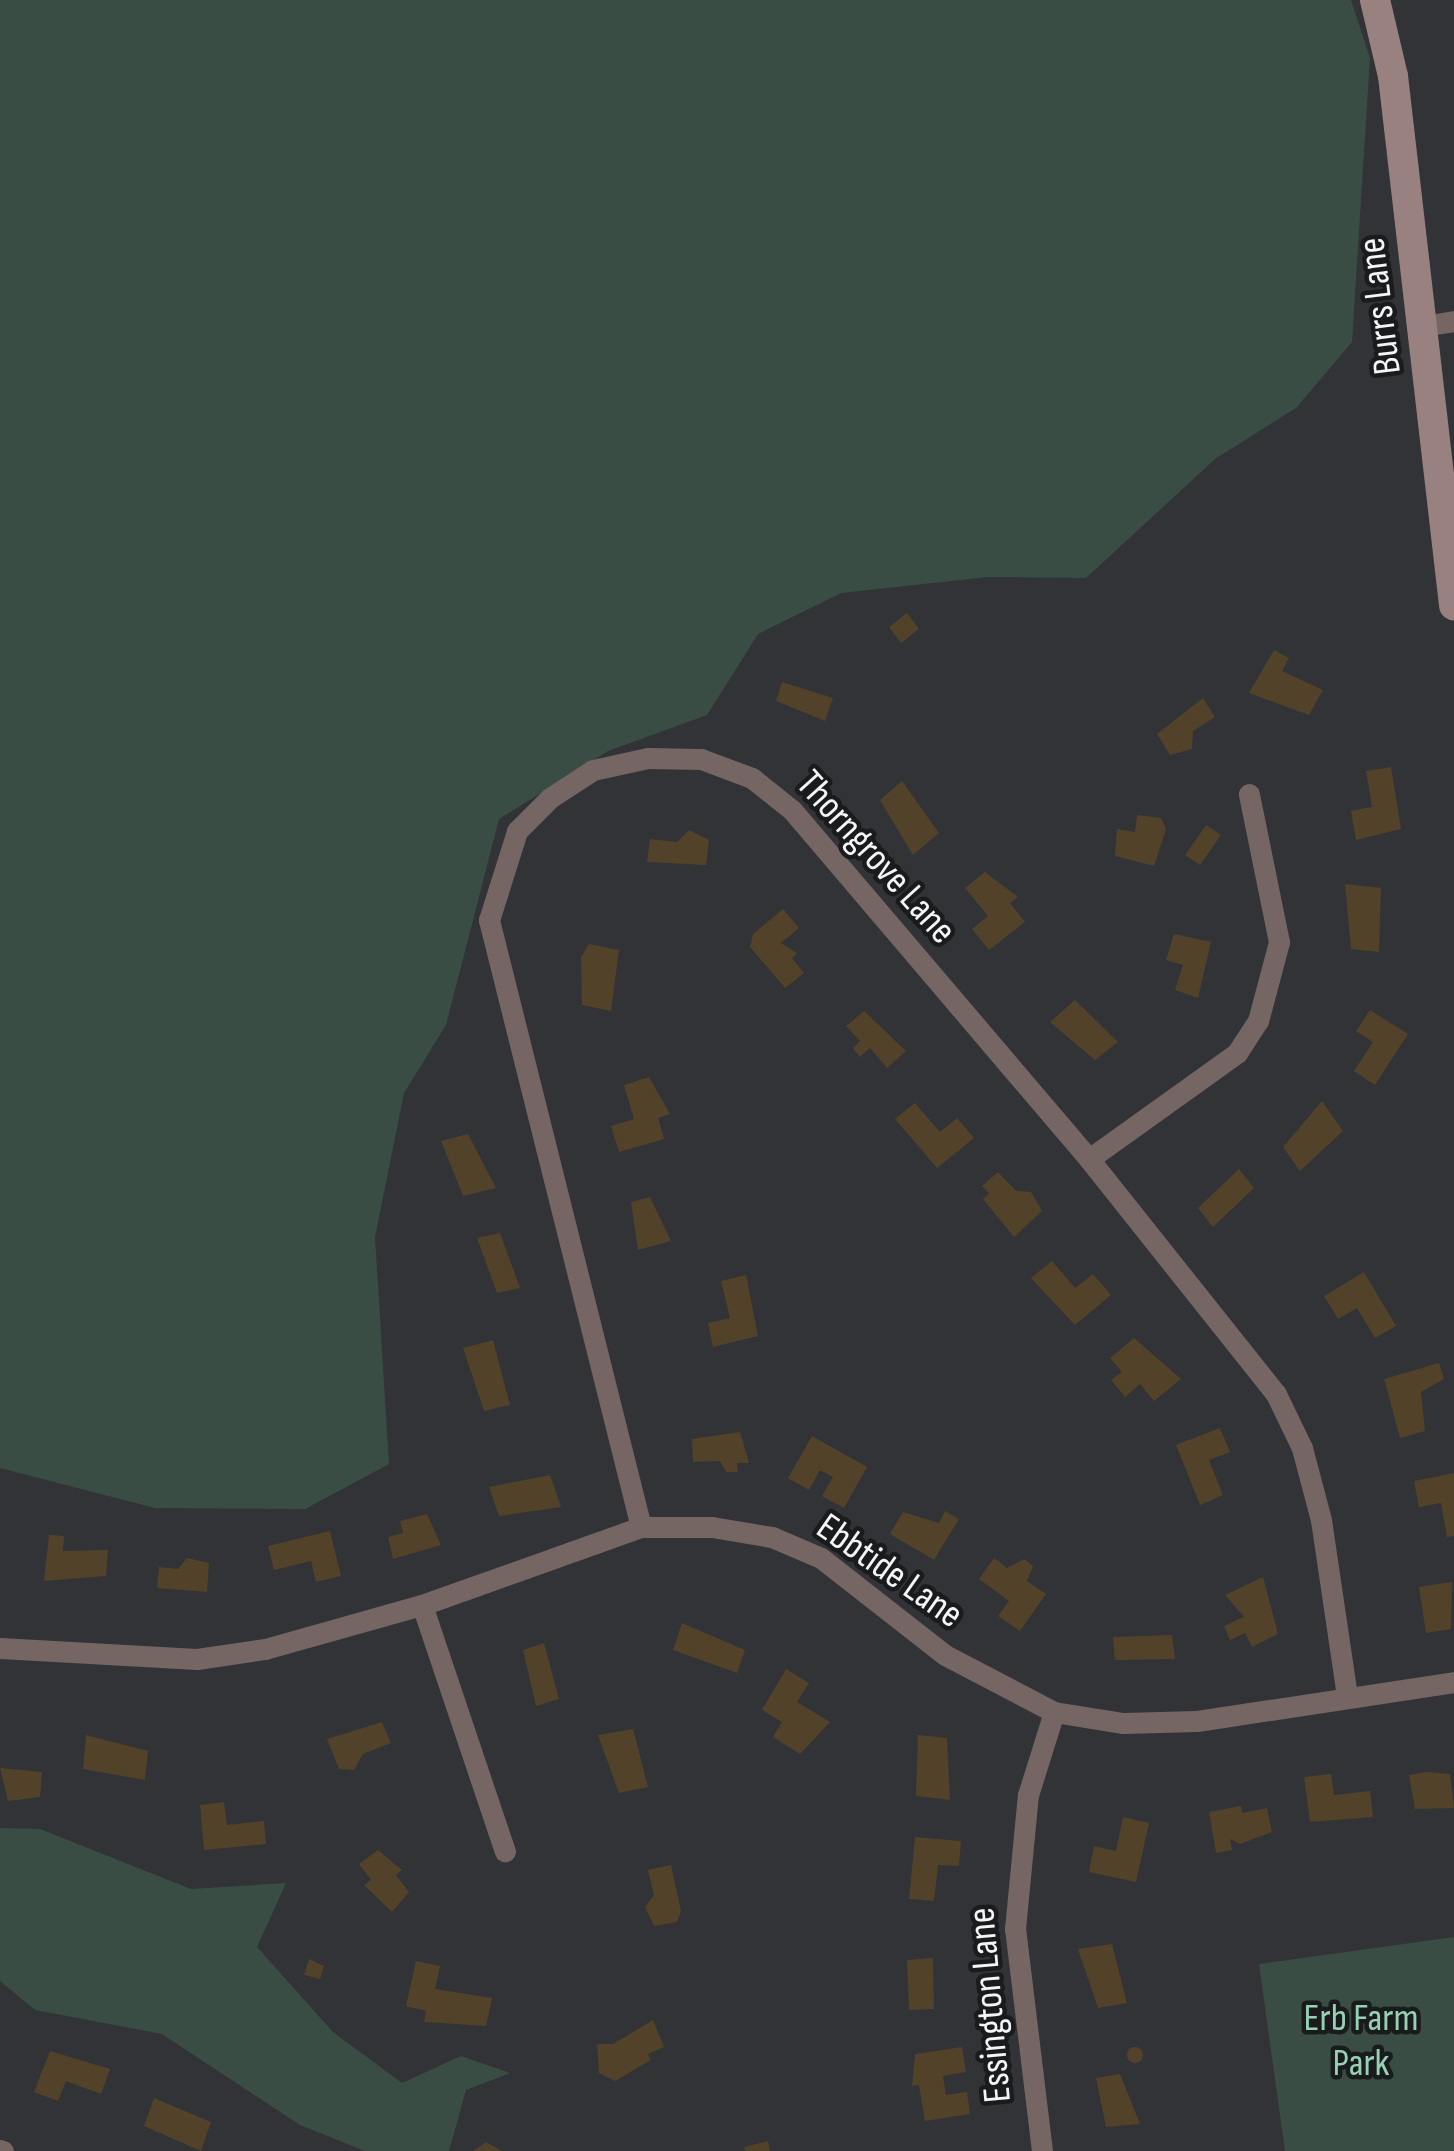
<!DOCTYPE html>
<html>
<head>
<meta charset="utf-8">
<style>
  body { margin:0 }
  #map { position:relative; width:1454px; height:2151px; overflow:hidden; background:#313337; font-family:"Sofia Sans Condensed",sans-serif }
  div>[style] { position:absolute }
  .green>* { inset:0; background:#3a4d44 }
  .building>* { inset:0; background:#524229 }
  .round { border-radius:50% }
  .street>* { height:21px; margin:-10.5px; padding:0 10.5px; transform-origin:10.5px; border-radius:10.5px; background:#756664 }
  .secondary>* { height:30px; margin:-15px; padding:0 15px; transform-origin:15px; border-radius:15px; background:#99817f }
  span { translate:-50% -50%; white-space:nowrap; text-align:center; line-height:1.15; -webkit-text-stroke:9px #1a1b1d; paint-order:stroke }
  .street-label { font-size:39px; color:#f3f5f7 }
  .park-label { font-size:39px; color:#96d1b4 }
</style>
</head>
<body>
<div id="map">
  <div class="green">
    <div style="clip-path:polygon(0 0,1351px 0,1370px 58px,1352px 342px,1296px 408px,1215px 459px,1086px 578px,988px 577px,841px 593px,758px 634px,707px 715px,608px 751px,499px 819px,446px 1025px,404px 1093px,375px 1237px,389px 1464px,305px 1509px,155px 1508px,0 1468px)"></div>
    <div style="clip-path:polygon(0 1828px,40px 1829px,191px 1889px,286px 1883px,257px 1947px,333px 2032px,402px 2083px,461px 2056px,510px 2073px,466px 2090px,449px 2151px,365px 2151px,300px 2125px,162px 2034px,35px 2010px,0 1981px)"></div>
    <div style="clip-path:polygon(1454px 1937px,1454px 2151px,1285px 2151px,1259px 1964px)"></div>
  </div>
  <div class="building">
    <div style="clip-path:polygon(907px 613px,919px 629px,901px 643px,889px 627px)"></div>
    <div style="clip-path:polygon(1274px 650px,1289px 658px,1282px 671px,1323px 690px,1309px 715px,1249px 693px)"></div>
    <div style="clip-path:polygon(782px 682px,833px 698px,825px 721px,776px 701px)"></div>
    <div style="clip-path:polygon(1203px 698px,1215px 717px,1193px 731px,1192px 749px,1170px 755px,1157px 734px)"></div>
    <div style="clip-path:polygon(1391px 767px,1401px 829px,1356px 840px,1351px 811px,1372px 807px,1366px 771px)"></div>
    <div style="clip-path:polygon(902px 781px,939px 833px,913px 855px,880px 800px)"></div>
    <div style="clip-path:polygon(1137px 815px,1161px 818px,1166px 829px,1154px 866px,1115px 856px,1117px 829px,1135px 832px)"></div>
    <div style="clip-path:polygon(1206px 825px,1221px 835px,1200px 865px,1185px 855px)"></div>
    <div style="clip-path:polygon(689px 830px,709px 840px,706px 865px,647px 862px,650px 839px,677px 842px)"></div>
    <div style="clip-path:polygon(985px 872px,1018px 897px,1010px 903px,1025px 922px,989px 950px,972px 929px,988px 916px,965px 888px)"></div>
    <div style="clip-path:polygon(1345px 884px,1381px 888px,1379px 952px,1351px 949px)"></div>
    <div style="clip-path:polygon(783px 909px,799px 928px,781px 943px,797px 953px,792px 958px,804px 973px,785px 988px,750px 947px,753px 934px)"></div>
    <div style="clip-path:polygon(1174px 934px,1211px 942px,1198px 998px,1175px 990px,1183px 965px,1166px 960px)"></div>
    <div style="clip-path:polygon(589px 944px,619px 950px,611px 1011px,582px 1005px,581px 957px)"></div>
    <div style="clip-path:polygon(1075px 1000px,1118px 1042px,1095px 1060px,1050px 1022px)"></div>
    <div style="clip-path:polygon(1370px 1010px,1408px 1034px,1375px 1085px,1354px 1071px,1373px 1042px,1356px 1031px)"></div>
    <div style="clip-path:polygon(864px 1011px,906px 1051px,887px 1068px,870px 1048px,860px 1057px,853px 1048px,860px 1041px,846px 1026px)"></div>
    <div style="clip-path:polygon(649px 1077px,670px 1114px,658px 1118px,664px 1139px,619px 1152px,611px 1126px,634px 1119px,624px 1085px)"></div>
    <div style="clip-path:polygon(1322px 1101px,1343px 1131px,1300px 1171px,1283px 1147px)"></div>
    <div style="clip-path:polygon(915px 1103px,940px 1132px,957px 1118px,974px 1138px,937px 1168px,895px 1119px)"></div>
    <div style="clip-path:polygon(468px 1134px,496px 1188px,463px 1196px,441px 1141px)"></div>
    <div style="clip-path:polygon(1239px 1169px,1254px 1188px,1213px 1227px,1198px 1208px)"></div>
    <div style="clip-path:polygon(998px 1172px,1016px 1191px,1031px 1192px,1042px 1211px,1014px 1237px,983px 1199px,989px 1193px,982px 1186px)"></div>
    <div style="clip-path:polygon(650px 1197px,671px 1241px,638px 1250px,631px 1202px)"></div>
    <div style="clip-path:polygon(500px 1233px,520px 1288px,497px 1293px,477px 1238px)"></div>
    <div style="clip-path:polygon(1052px 1261px,1075px 1288px,1093px 1274px,1111px 1295px,1075px 1325px,1031px 1278px)"></div>
    <div style="clip-path:polygon(1364px 1272px,1396px 1326px,1375px 1338px,1357px 1308px,1338px 1319px,1324px 1296px)"></div>
    <div style="clip-path:polygon(746px 1275px,758px 1336px,713px 1347px,708px 1323px,730px 1318px,721px 1281px)"></div>
    <div style="clip-path:polygon(1134px 1338px,1181px 1379px,1154px 1401px,1140px 1384px,1125px 1397px,1111px 1380px,1122px 1372px,1110px 1358px)"></div>
    <div style="clip-path:polygon(493px 1340px,510px 1405px,484px 1411px,463px 1348px)"></div>
    <div style="clip-path:polygon(1439px 1363px,1444px 1379px,1421px 1392px,1425px 1431px,1400px 1438px,1384px 1379px)"></div>
    <div style="clip-path:polygon(1220px 1428px,1230px 1452px,1209px 1460px,1223px 1495px,1200px 1505px,1176px 1445px)"></div>
    <div style="clip-path:polygon(740px 1432px,749px 1463px,737px 1463px,738px 1472px,726px 1472px,720px 1461px,693px 1462px,692px 1439px)"></div>
    <div style="clip-path:polygon(812px 1436px,867px 1467px,844px 1508px,822px 1496px,833px 1477px,820px 1470px,809px 1490px,788px 1478px)"></div>
    <div style="clip-path:polygon(1454px 1473px,1454px 1536px,1447px 1537px,1441px 1503px,1419px 1507px,1414px 1481px)"></div>
    <div style="clip-path:polygon(550px 1475px,561px 1507px,499px 1516px,489px 1487px)"></div>
    <div style="clip-path:polygon(945px 1511px,959px 1519px,934px 1560px,890px 1534px,903px 1512px,939px 1523px)"></div>
    <div style="clip-path:polygon(427px 1514px,441px 1545px,393px 1559px,388px 1537px,403px 1533px,400px 1521px)"></div>
    <div style="clip-path:polygon(330px 1531px,341px 1576px,316px 1582px,311px 1561px,274px 1570px,268px 1546px)"></div>
    <div style="clip-path:polygon(49px 1535px,64px 1536px,63px 1551px,108px 1550px,106px 1576px,44px 1581px)"></div>
    <div style="clip-path:polygon(187px 1558px,209px 1563px,207px 1592px,157px 1588px,159px 1567px,178px 1569px)"></div>
    <div style="clip-path:polygon(994px 1558px,1007px 1568px,1024px 1559px,1033px 1566px,1027px 1581px,1046px 1594px,1020px 1631px,998px 1616px,1009px 1601px,979px 1579px)"></div>
    <div style="clip-path:polygon(1263px 1577px,1278px 1634px,1252px 1647px,1245px 1633px,1230px 1640px,1224px 1626px,1244px 1617px,1225px 1595px)"></div>
    <div style="clip-path:polygon(1452px 1582px,1451px 1629px,1426px 1633px,1419px 1587px)"></div>
    <div style="clip-path:polygon(682px 1623px,745px 1650px,737px 1673px,673px 1650px)"></div>
    <div style="clip-path:polygon(1172px 1635px,1175px 1659px,1115px 1660px,1113px 1637px)"></div>
    <div style="clip-path:polygon(544px 1643px,559px 1699px,536px 1706px,523px 1650px)"></div>
    <div style="clip-path:polygon(786px 1669px,809px 1683px,797px 1702px,830px 1722px,800px 1754px,773px 1737px,782px 1722px,762px 1710px)"></div>
    <div style="clip-path:polygon(382px 1722px,391px 1743px,363px 1754px,354px 1770px,339px 1769px,327px 1739px)"></div>
    <div style="clip-path:polygon(633px 1729px,648px 1787px,619px 1793px,598px 1735px)"></div>
    <div style="clip-path:polygon(86px 1735px,148px 1751px,145px 1780px,83px 1769px)"></div>
    <div style="clip-path:polygon(918px 1735px,947px 1738px,950px 1800px,916px 1796px)"></div>
    <div style="clip-path:polygon(0 1768px,42px 1772px,40px 1797px,8px 1801px)"></div>
    <div style="clip-path:polygon(1426px 1772px,1450px 1774px,1454px 1808px,1415px 1809px,1409px 1775px)"></div>
    <div style="clip-path:polygon(1331px 1774px,1334px 1795px,1370px 1791px,1373px 1817px,1310px 1822px,1304px 1777px)"></div>
    <div style="clip-path:polygon(224px 1802px,227px 1825px,264px 1821px,266px 1844px,204px 1850px,200px 1805px)"></div>
    <div style="clip-path:polygon(1241px 1806px,1242px 1813px,1267px 1808px,1272px 1832px,1240px 1844px,1230px 1839px,1232px 1850px,1216px 1853px,1209px 1812px)"></div>
    <div style="clip-path:polygon(1123px 1817px,1149px 1823px,1136px 1882px,1089px 1872px,1094px 1846px,1116px 1851px)"></div>
    <div style="clip-path:polygon(915px 1837px,961px 1841px,959px 1866px,938px 1865px,934px 1901px,909px 1899px)"></div>
    <div style="clip-path:polygon(378px 1850px,402px 1870px,396px 1875px,409px 1892px,392px 1912px,364px 1885px,371px 1880px,359px 1864px)"></div>
    <div style="clip-path:polygon(671px 1865px,681px 1911px,677px 1922px,654px 1926px,645px 1907px,654px 1895px,648px 1870px)"></div>
    <div style="clip-path:polygon(1112px 1944px,1127px 2003px,1098px 2008px,1078px 1949px)"></div>
    <div style="clip-path:polygon(933px 1958px,934px 2009px,909px 2010px,907px 1960px)"></div>
    <div style="clip-path:polygon(309px 1959px,324px 1966px,320px 1979px,304px 1975px)"></div>
    <div style="clip-path:polygon(416px 1961px,440px 1966px,435px 1989px,492px 1998px,486px 2026px,424px 2022px,426px 2011px,406px 2006px)"></div>
    <div style="clip-path:polygon(653px 2020px,664px 2047px,648px 2054px,651px 2060px,615px 2081px,599px 2073px,597px 2044px,613px 2044px)"></div>
    <div class="round" style="left:1127px;top:2047px;width:16px;height:16px"></div>
    <div style="clip-path:polygon(962px 2047px,966px 2072px,943px 2076px,946px 2095px,967px 2092px,970px 2114px,925px 2121px,919px 2085px,912px 2086px,915px 2054px)"></div>
    <div style="clip-path:polygon(50px 2051px,110px 2069px,101px 2094px,66px 2081px,58px 2101px,34px 2092px)"></div>
    <div style="clip-path:polygon(1120px 2074px,1140px 2124px,1106px 2127px,1096px 2078px)"></div>
    <div style="clip-path:polygon(154px 2098px,211px 2122px,201px 2151px,144px 2126px)"></div>
    <div style="clip-path:polygon(768px 2141px,770px 2151px,745px 2151px,744px 2147px)"></div>
    <div style="clip-path:polygon(486px 2142px,502px 2151px,473px 2151px)"></div>
  </div>
  <div class="street">
    <div style="left:1423px;top:326px;width:31px;rotate:-9deg"></div>
    <div style="left:1089px;top:1159px;width:182px;rotate:-35.6deg"></div>
    <div style="left:1237px;top:1053px;width:38px;rotate:-57deg"></div>
    <div style="left:1258px;top:1021px;width:82px;rotate:-75.1deg"></div>
    <div style="left:1279px;top:942px;width:151px;rotate:-101.5deg"></div>
    <div style="left:641px;top:1527px;width:626px;rotate:-104.06deg"></div>
    <div style="left:489px;top:920px;width:93px;rotate:-72.5deg"></div>
    <div style="left:517px;top:831px;width:47px;rotate:-45deg"></div>
    <div style="left:550px;top:798px;width:51px;rotate:-33.1deg"></div>
    <div style="left:593px;top:770px;width:56px;rotate:-12.3deg"></div>
    <div style="left:648px;top:758px;width:53px;rotate:1.1deg"></div>
    <div style="left:701px;top:759px;width:54px;rotate:20.4deg"></div>
    <div style="left:752px;top:778px;width:51px;rotate:38.7deg"></div>
    <div style="left:792px;top:810px;width:458px;rotate:49.6deg"></div>
    <div style="left:1089px;top:1159px;width:300px;rotate:51.5deg"></div>
    <div style="left:1276px;top:1394px;width:60px;rotate:64.3deg"></div>
    <div style="left:1302px;top:1448px;width:74px;rotate:75.2deg"></div>
    <div style="left:1321px;top:1520px;width:179px;rotate:81.6deg"></div>
    <div style="left:422px;top:1605px;width:260px;rotate:71.4deg"></div>
    <div style="left:0;top:1648px;width:197px;rotate:3.2deg"></div>
    <div style="left:197px;top:1659px;width:69px;rotate:-8.4deg"></div>
    <div style="left:265px;top:1649px;width:163px;rotate:-15.7deg"></div>
    <div style="left:422px;top:1605px;width:232px;rotate:-19.6deg"></div>
    <div style="left:641px;top:1527px;width:71px"></div>
    <div style="left:712px;top:1527px;width:61px;rotate:9.5deg"></div>
    <div style="left:772px;top:1537px;width:53px;rotate:23.2deg"></div>
    <div style="left:821px;top:1558px;width:157px;rotate:38deg"></div>
    <div style="left:945px;top:1655px;width:123px;rotate:27.6deg"></div>
    <div style="left:1054px;top:1712px;width:70px;rotate:9.1deg"></div>
    <div style="left:1123px;top:1723px;width:74px;rotate:-1.5deg"></div>
    <div style="left:1197px;top:1721px;width:260px;rotate:-8.6deg"></div>
    <div style="left:0;top:2150px;width:3px;rotate:18deg"></div>
    <div style="left:1042px;top:2151px;width:224px;rotate:-96.9deg"></div>
    <div style="left:1015px;top:1929px;width:135px;rotate:-84.5deg"></div>
    <div style="left:1028px;top:1795px;width:87px;rotate:-72.6deg"></div>
  </div>
  <div class="secondary">
    <div style="left:1375px;top:0;width:78px;rotate:76.7deg"></div>
    <div style="left:1393px;top:76px;width:533px;rotate:83.42deg"></div>
  </div>
  <div class="street-label">
    <span style="left:1381px;top:306px;rotate:-97deg">Burrs Lane</span>
    <span style="left:875px;top:858px;rotate:48deg">Thorngrove Lane</span>
    <span style="left:889px;top:1572px;rotate:35deg">Ebbtide Lane</span>
    <span style="left:991px;top:2005px;rotate:-95deg">Essington Lane</span>
  </div>
  <div class="park-label">
    <span style="left:1361px;top:2042px">Erb Farm<br>Park</span>
  </div>
</div>
</body>
</html>
